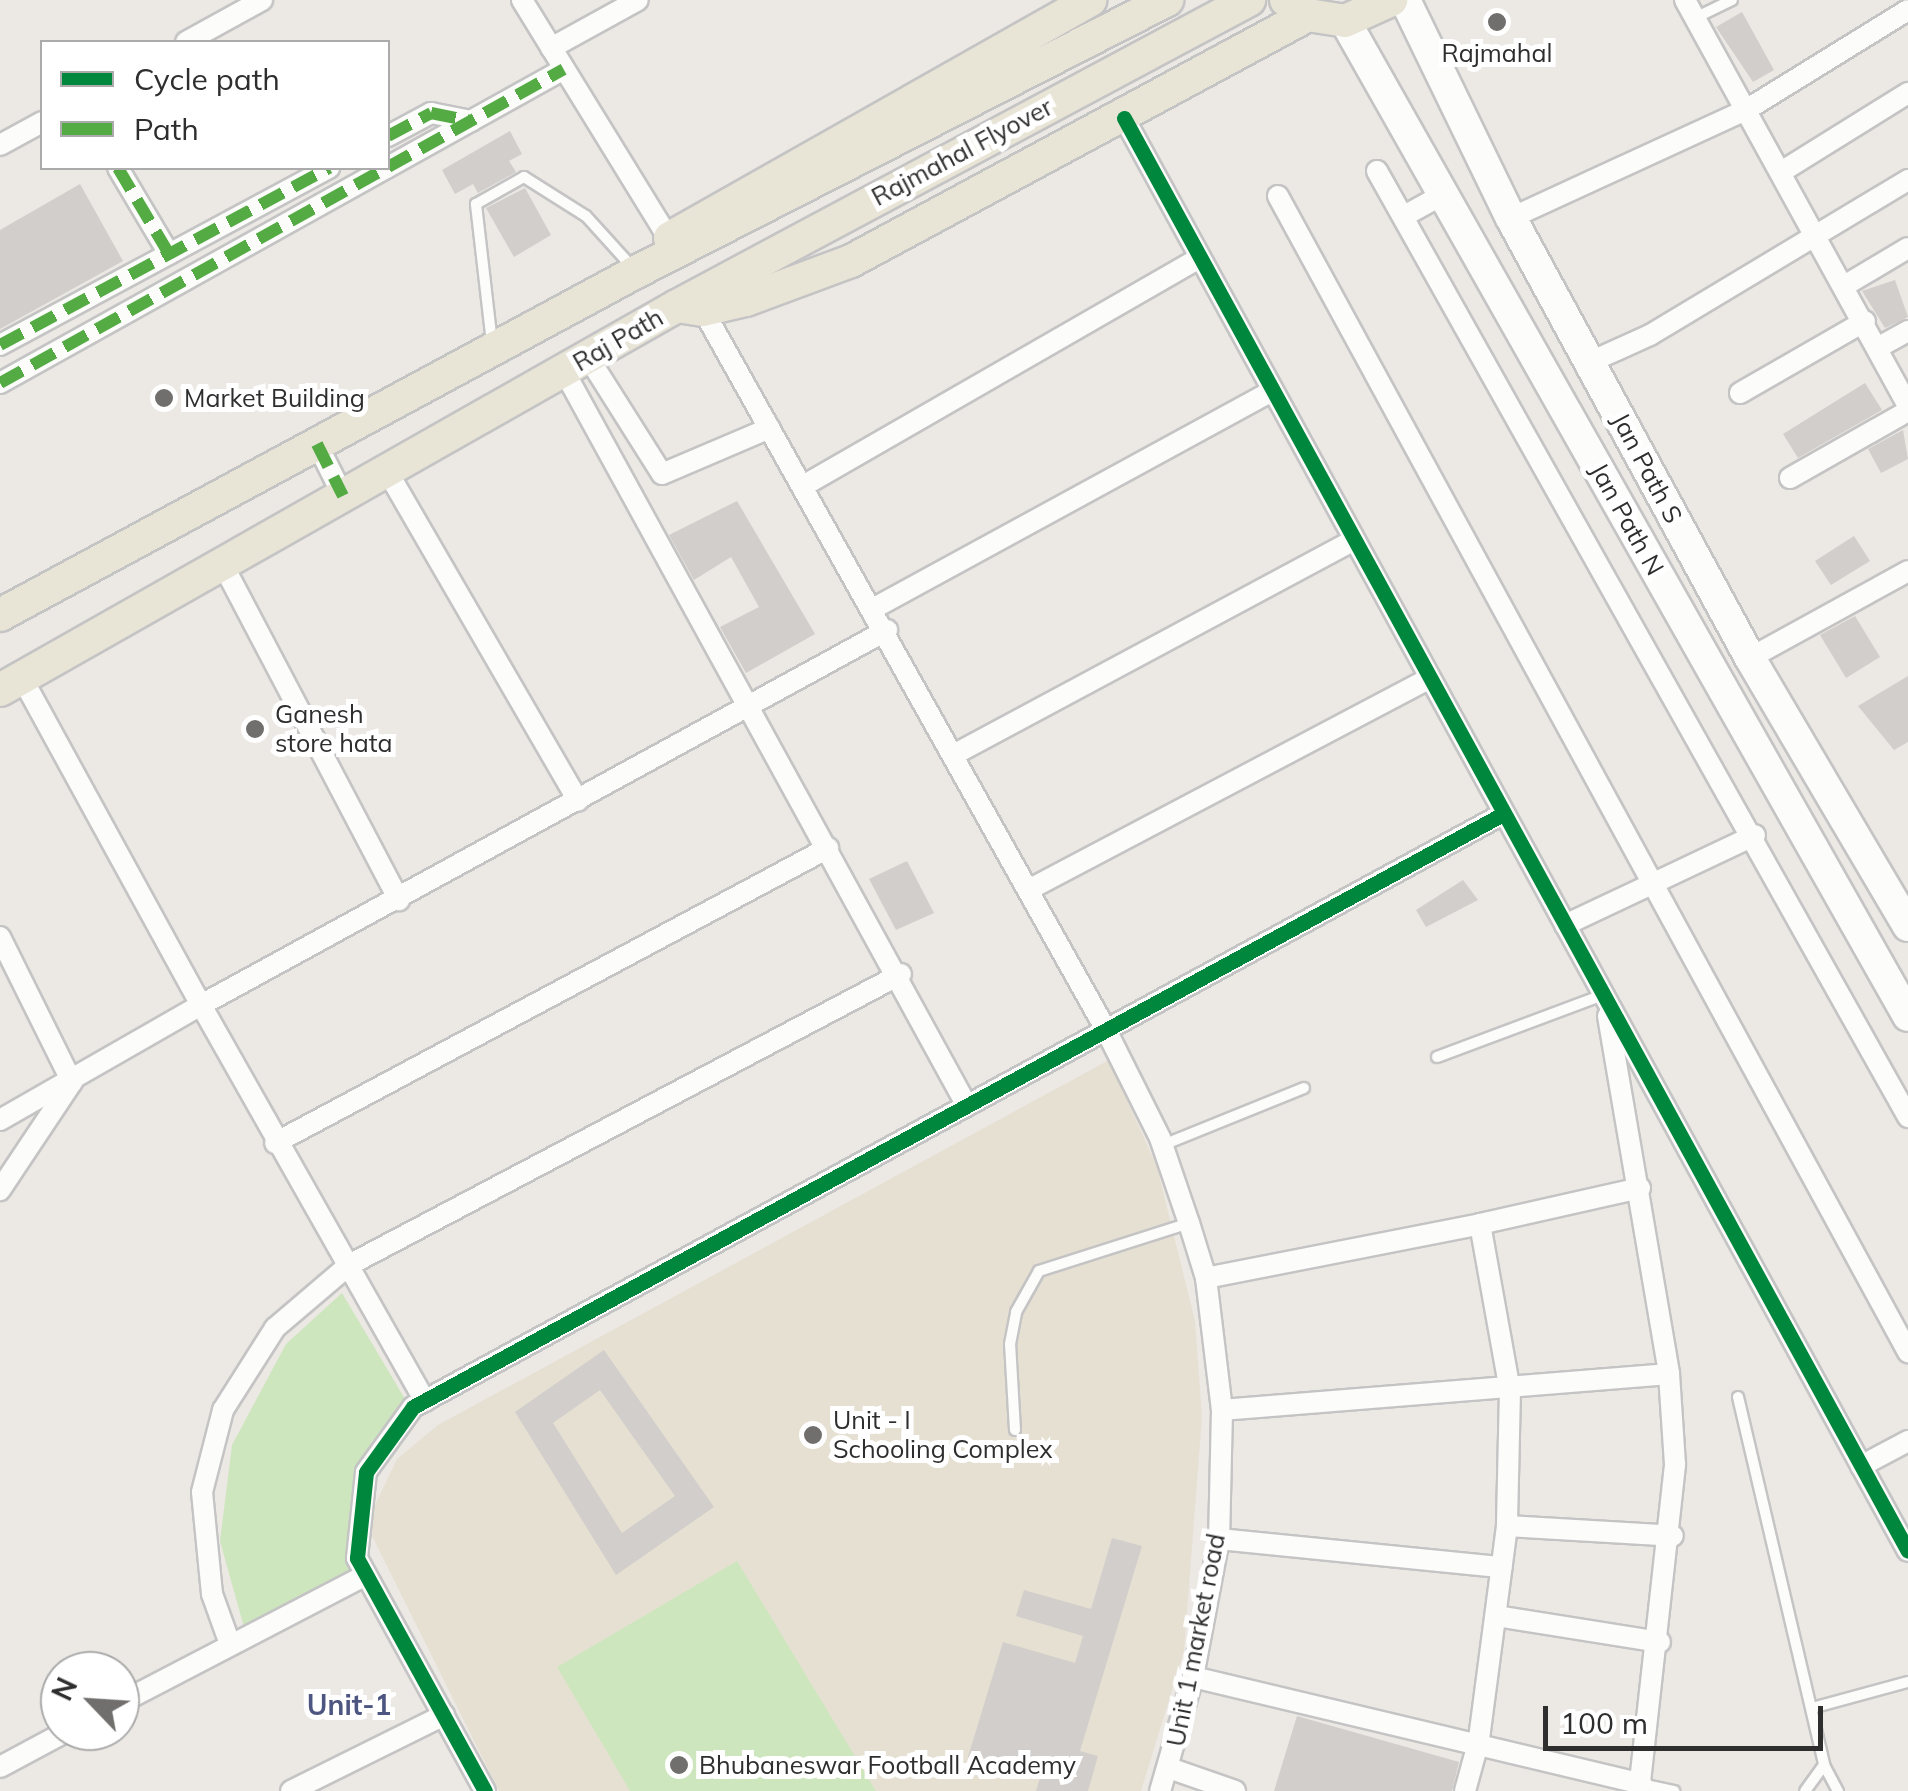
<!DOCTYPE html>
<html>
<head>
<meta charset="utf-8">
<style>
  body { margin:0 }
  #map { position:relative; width:1908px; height:1791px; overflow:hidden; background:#ece8e4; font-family:Mulish,sans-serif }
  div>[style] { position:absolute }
  .education>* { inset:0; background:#e6e0d3 }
  .green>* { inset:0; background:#cee6be }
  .building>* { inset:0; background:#d1cecb }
  .roads { filter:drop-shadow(2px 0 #c5c4c5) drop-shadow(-2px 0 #c5c4c5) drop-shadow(0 2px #c5c4c5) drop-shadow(0 -2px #c5c4c5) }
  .lane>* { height:10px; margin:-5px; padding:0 5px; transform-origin:5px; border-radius:5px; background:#fcfcfb }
  .street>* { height:20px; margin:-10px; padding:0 10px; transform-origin:10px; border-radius:10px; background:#fcfcfb }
  .secondary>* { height:30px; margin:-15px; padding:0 15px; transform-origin:15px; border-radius:15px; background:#fcfcfb }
  .primary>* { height:32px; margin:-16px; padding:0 16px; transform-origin:16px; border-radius:16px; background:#e8e4d6 }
  .quiet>* { height:12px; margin-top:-6px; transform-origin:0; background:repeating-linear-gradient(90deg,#54ab44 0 25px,transparent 0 37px) }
  .cycleway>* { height:15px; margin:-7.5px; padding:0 7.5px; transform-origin:7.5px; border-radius:7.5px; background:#00873e }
  .dots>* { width:28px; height:28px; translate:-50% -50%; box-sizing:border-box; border:5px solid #fff; border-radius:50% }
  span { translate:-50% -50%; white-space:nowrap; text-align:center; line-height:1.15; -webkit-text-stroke:10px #fff; paint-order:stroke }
  .poi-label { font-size:25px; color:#2e2e2e }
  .left { translate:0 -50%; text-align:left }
  .street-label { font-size:25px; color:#2e2e2e }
  .neighbourhood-label { font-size:28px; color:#4d5680; font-weight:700 }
  .legend { position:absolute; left:40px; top:40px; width:350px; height:130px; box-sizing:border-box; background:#fff; border:2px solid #ababab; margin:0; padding:12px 18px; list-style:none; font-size:30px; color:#2e2e2e }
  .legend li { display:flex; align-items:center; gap:20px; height:50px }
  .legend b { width:50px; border:2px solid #ababab }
  .north { position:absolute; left:40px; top:1651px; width:100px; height:100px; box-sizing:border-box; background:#fff; border:2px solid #ababab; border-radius:50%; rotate:295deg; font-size:28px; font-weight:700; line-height:40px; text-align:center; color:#2e2e2e }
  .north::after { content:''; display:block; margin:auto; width:35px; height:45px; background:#706f6e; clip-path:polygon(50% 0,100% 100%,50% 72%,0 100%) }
  .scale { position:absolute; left:1543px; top:1706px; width:280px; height:45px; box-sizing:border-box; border:5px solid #2e2e2e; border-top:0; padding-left:12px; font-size:30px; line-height:35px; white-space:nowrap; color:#2e2e2e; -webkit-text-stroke:8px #fff; paint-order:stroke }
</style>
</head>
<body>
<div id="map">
  <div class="education">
    <div style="clip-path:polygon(1109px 1060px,1157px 1167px,1195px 1321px,1202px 1417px,1184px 1651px,1141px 1791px,499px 1791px,372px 1536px,373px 1509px,397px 1459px,438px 1425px)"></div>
  </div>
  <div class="green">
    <div style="clip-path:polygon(342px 1293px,408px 1404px,372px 1441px,353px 1480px,352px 1575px,245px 1631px,220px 1541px,232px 1445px,286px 1344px)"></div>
    <div style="clip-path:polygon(737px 1561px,876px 1791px,630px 1791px,557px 1667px)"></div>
  </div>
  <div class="building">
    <div style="clip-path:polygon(1742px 12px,1774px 70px,1753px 82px,1716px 27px)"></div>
    <div style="clip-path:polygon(510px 131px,522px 154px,509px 161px,516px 172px,478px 193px,473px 184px,455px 194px,442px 170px)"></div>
    <div style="clip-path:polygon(80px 184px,123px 261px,0 329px,0 230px)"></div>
    <div style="clip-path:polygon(525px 188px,551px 235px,514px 257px,486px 208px)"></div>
    <div style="clip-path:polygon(1895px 280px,1908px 317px,1885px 328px,1862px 291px)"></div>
    <div style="clip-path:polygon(1865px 383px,1882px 410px,1798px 458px,1783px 434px)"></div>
    <div style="clip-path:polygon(1903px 430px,1908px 459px,1881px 473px,1868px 449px)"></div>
    <div style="clip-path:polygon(737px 501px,815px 634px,746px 673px,720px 627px,759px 607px,731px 557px,694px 580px,669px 535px)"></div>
    <div style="clip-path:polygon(1854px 536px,1870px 561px,1831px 585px,1815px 561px)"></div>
    <div style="clip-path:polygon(1855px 616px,1880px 657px,1846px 678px,1820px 635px)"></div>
    <div style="clip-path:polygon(1908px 676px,1908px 742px,1894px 750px,1858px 706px)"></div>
    <div style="clip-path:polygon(907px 861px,934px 913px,896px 930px,869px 879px)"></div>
    <div style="clip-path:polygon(1463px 880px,1478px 900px,1426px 927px,1416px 910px)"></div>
    <div style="clip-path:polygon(evenodd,604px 1350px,714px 1507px,616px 1575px,515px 1412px,604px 1350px,600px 1390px,675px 1496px,622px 1533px,553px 1423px,600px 1390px)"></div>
    <div style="clip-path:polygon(1112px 1538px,1142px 1546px,1080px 1751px,1098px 1756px,1088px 1791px,1036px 1791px,1040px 1778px,968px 1757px,1003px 1642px,1075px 1663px,1083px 1636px,1016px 1616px,1024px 1590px,1091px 1609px)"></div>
    <div style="clip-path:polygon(1297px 1716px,1459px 1762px,1452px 1791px,1274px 1791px)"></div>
  </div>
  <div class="roads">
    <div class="lane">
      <div style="left:1695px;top:18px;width:41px;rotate:-25.9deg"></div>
      <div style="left:492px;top:343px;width:140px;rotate:-96.6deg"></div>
      <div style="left:476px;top:204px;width:55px;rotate:-29.4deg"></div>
      <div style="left:524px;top:177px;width:73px;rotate:32.2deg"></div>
      <div style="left:586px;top:216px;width:70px;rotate:47.9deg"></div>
      <div style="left:1437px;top:1057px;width:177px;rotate:-20.5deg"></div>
      <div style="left:1163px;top:1145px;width:152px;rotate:-22deg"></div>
      <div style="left:1738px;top:1397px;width:378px;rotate:76.8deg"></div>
      <div style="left:1824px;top:1765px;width:32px;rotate:126deg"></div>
      <div style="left:1015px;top:1430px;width:86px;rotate:-93.3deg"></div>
      <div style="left:1010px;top:1344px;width:33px;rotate:-79deg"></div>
      <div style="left:1016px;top:1312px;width:47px;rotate:-60.7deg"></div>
      <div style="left:1039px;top:1271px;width:157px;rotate:-17.7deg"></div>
      <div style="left:1812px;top:1708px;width:99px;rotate:-15.2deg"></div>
      <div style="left:1824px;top:1765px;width:30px;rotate:62deg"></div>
      <div style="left:1641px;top:1784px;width:34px;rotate:12deg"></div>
    </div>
    <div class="street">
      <div style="left:522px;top:0;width:281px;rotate:58.4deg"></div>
      <div style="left:1685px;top:0;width:462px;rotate:61.2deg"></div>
      <div style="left:186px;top:42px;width:87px;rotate:-28.9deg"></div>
      <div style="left:551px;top:48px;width:99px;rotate:-28.9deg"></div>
      <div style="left:1124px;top:118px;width:1633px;rotate:61.32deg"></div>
      <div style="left:388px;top:136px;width:49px;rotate:-28.1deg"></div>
      <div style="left:431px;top:113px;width:41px;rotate:11.3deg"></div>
      <div style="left:0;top:145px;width:48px;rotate:-28.7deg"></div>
      <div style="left:388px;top:167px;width:201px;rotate:-29.1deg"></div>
      <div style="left:118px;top:168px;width:100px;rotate:59.3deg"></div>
      <div style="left:1377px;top:171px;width:1085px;rotate:60.69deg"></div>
      <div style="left:1781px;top:172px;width:150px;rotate:-31.9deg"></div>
      <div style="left:1278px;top:196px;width:1317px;rotate:61.41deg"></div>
      <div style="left:1404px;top:216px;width:46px;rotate:-28.8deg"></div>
      <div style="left:1511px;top:218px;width:259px;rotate:-24.7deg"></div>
      <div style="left:1746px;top:110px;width:190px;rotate:-31.7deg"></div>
      <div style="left:1844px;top:286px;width:74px;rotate:-30.7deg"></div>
      <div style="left:703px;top:310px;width:823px;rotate:60.76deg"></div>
      <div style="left:1105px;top:1028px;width:123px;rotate:63.4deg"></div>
      <div style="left:1160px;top:1138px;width:90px;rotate:71.2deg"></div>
      <div style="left:1189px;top:1223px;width:58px;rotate:72.8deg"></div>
      <div style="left:1206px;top:1278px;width:133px;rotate:83.1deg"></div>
      <div style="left:1222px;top:1410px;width:129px;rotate:91.3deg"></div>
      <div style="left:1219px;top:1539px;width:140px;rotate:100.7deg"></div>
      <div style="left:1193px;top:1677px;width:119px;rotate:106.1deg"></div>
      <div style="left:0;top:345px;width:374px;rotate:-28.3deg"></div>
      <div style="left:1879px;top:347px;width:33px;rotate:-29deg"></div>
      <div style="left:588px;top:357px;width:138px;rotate:57.7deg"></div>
      <div style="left:662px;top:474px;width:117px;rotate:-23.1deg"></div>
      <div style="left:1590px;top:362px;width:66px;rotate:-24.2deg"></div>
      <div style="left:1650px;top:335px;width:301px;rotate:-31deg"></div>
      <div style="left:564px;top:371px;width:838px;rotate:61.26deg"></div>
      <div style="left:0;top:383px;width:443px;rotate:-29.1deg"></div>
      <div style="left:1740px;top:393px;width:144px;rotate:-29.9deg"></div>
      <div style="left:317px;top:444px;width:58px;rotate:63.4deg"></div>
      <div style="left:387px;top:471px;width:381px;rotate:59.9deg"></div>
      <div style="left:1790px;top:478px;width:136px;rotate:-29.6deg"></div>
      <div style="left:803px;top:486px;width:458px;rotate:-29.9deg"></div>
      <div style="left:222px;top:563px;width:381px;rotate:62.3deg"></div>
      <div style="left:876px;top:607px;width:449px;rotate:-28.6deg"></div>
      <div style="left:1750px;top:658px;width:180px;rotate:-28.8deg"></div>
      <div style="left:955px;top:754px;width:451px;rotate:-28.2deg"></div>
      <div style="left:1030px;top:889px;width:451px;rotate:-27.8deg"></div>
      <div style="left:1565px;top:925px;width:210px;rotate:-25.3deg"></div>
      <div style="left:0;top:937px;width:162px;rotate:63.6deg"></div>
      <div style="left:72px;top:1082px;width:130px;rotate:123.7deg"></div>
      <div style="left:1608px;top:1016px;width:363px;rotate:80.3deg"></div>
      <div style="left:1669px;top:1374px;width:91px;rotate:86.2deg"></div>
      <div style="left:1675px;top:1465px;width:328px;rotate:96.3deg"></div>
      <div style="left:0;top:1120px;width:232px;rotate:-29.8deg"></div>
      <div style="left:201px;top:1005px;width:373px;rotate:-118.7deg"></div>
      <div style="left:275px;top:1143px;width:627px;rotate:-28.08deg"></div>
      <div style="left:1480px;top:1224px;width:164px;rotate:-12.7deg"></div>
      <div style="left:1206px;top:1278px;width:279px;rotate:-11.1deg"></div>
      <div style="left:1480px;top:1224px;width:169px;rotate:79.8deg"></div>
      <div style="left:1510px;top:1390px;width:136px;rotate:91.3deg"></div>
      <div style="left:1507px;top:1526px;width:216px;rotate:97.5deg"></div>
      <div style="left:1479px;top:1740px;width:53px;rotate:105.4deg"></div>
      <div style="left:425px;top:1401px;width:455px;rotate:-119.5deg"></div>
      <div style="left:201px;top:1005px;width:782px;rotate:-28.66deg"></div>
      <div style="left:1222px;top:1410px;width:448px;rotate:-4.6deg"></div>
      <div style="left:1861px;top:1466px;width:53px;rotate:-28deg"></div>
      <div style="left:1507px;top:1526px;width:166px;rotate:3.4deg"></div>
      <div style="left:1219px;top:1539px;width:284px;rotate:5.7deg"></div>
      <div style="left:1496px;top:1616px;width:166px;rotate:9deg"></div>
      <div style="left:230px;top:1644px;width:53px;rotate:-109.8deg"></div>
      <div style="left:212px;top:1594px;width:102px;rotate:-95.6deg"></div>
      <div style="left:202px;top:1492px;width:85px;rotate:-75.6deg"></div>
      <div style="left:223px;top:1410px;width:97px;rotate:-57.6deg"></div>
      <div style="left:275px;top:1328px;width:97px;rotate:-40.4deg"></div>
      <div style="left:349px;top:1265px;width:624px;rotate:-27.8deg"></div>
      <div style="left:1193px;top:1677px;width:461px;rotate:13.4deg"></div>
      <div style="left:120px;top:1703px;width:273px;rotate:-27.5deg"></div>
      <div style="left:0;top:1767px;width:76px;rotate:-28.2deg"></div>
      <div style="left:1169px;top:1768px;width:70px;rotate:19.2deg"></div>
      <div style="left:291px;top:1791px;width:171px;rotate:-26.4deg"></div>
      <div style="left:485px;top:1791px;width:266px;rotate:-118.8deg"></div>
      <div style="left:357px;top:1558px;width:86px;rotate:-84deg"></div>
      <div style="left:366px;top:1472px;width:80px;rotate:-54.1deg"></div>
      <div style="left:413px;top:1407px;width:1236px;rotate:-28.55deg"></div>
    </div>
    <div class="secondary">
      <div style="left:1405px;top:0;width:242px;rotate:64.1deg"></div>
      <div style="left:1511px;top:218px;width:501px;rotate:61.49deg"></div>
      <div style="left:1750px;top:658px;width:311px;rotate:59.5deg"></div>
      <div style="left:1345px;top:21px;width:1143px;rotate:60.5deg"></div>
    </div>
    <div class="primary">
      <div style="left:1286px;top:0;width:27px;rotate:34deg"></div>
      <div style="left:1308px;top:15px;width:37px;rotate:9deg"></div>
      <div style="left:1345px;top:21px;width:51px;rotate:-24.5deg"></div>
      <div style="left:670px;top:238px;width:483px;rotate:-29.5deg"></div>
      <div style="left:677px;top:306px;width:649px;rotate:-28.15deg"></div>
      <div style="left:0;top:615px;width:723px;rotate:-28.34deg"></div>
      <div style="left:636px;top:272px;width:597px;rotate:-27.12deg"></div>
      <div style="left:0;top:690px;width:778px;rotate:-29.56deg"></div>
      <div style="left:677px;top:306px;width:26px;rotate:9deg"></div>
      <div style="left:703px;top:310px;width:44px;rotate:-13.1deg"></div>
      <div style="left:746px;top:300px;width:112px;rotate:-20.4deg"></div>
      <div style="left:851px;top:261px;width:519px;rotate:-28.29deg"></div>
    </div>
  </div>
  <div class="quiet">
    <div style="left:388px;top:136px;width:49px;rotate:-28.1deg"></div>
    <div style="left:431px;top:113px;width:41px;rotate:11.3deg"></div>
    <div style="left:388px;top:167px;width:201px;rotate:-29.1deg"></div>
    <div style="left:118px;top:168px;width:100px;rotate:59.3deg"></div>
    <div style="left:0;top:345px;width:374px;rotate:-28.3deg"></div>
    <div style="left:0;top:383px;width:443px;rotate:-29.1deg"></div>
    <div style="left:317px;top:444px;width:58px;rotate:63.4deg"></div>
  </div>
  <div class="cycleway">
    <div style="left:1124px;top:118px;width:1633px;rotate:61.32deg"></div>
    <div style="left:485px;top:1791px;width:266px;rotate:-118.8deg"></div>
    <div style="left:357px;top:1558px;width:86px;rotate:-84deg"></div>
    <div style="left:366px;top:1472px;width:80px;rotate:-54.1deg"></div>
    <div style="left:413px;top:1407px;width:1236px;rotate:-28.55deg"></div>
  </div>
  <div class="dots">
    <div style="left:1497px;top:22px;background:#706f6e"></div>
    <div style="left:164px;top:398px;background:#706f6e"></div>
    <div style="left:255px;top:729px;background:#706f6e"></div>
    <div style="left:813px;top:1435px;background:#706f6e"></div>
    <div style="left:679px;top:1765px;background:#706f6e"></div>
  </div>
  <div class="poi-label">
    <span style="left:1497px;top:53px">Rajmahal</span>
    <span class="left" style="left:184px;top:398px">Market Building</span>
    <span class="left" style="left:275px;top:729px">Ganesh<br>store hata</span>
    <span class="left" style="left:833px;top:1435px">Unit - I<br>Schooling Complex</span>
    <span class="left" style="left:699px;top:1765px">Bhubaneswar Football Academy</span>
  </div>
  <div class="street-label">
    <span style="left:962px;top:152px;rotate:-28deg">Rajmahal Flyover</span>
    <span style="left:618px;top:340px;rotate:-30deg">Raj Path</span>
    <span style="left:1647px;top:468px;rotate:62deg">Jan Path S</span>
    <span style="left:1627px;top:519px;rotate:61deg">Jan Path N</span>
    <span style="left:1196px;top:1640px;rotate:-79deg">Unit 1 market road</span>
  </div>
  <div class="neighbourhood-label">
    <span style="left:349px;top:1705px">Unit-1</span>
  </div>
  <ul class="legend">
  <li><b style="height:12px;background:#00873e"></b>Cycle path</li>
  <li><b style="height:12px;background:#54ab44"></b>Path</li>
  </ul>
  <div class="north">N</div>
  <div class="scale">100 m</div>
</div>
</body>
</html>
